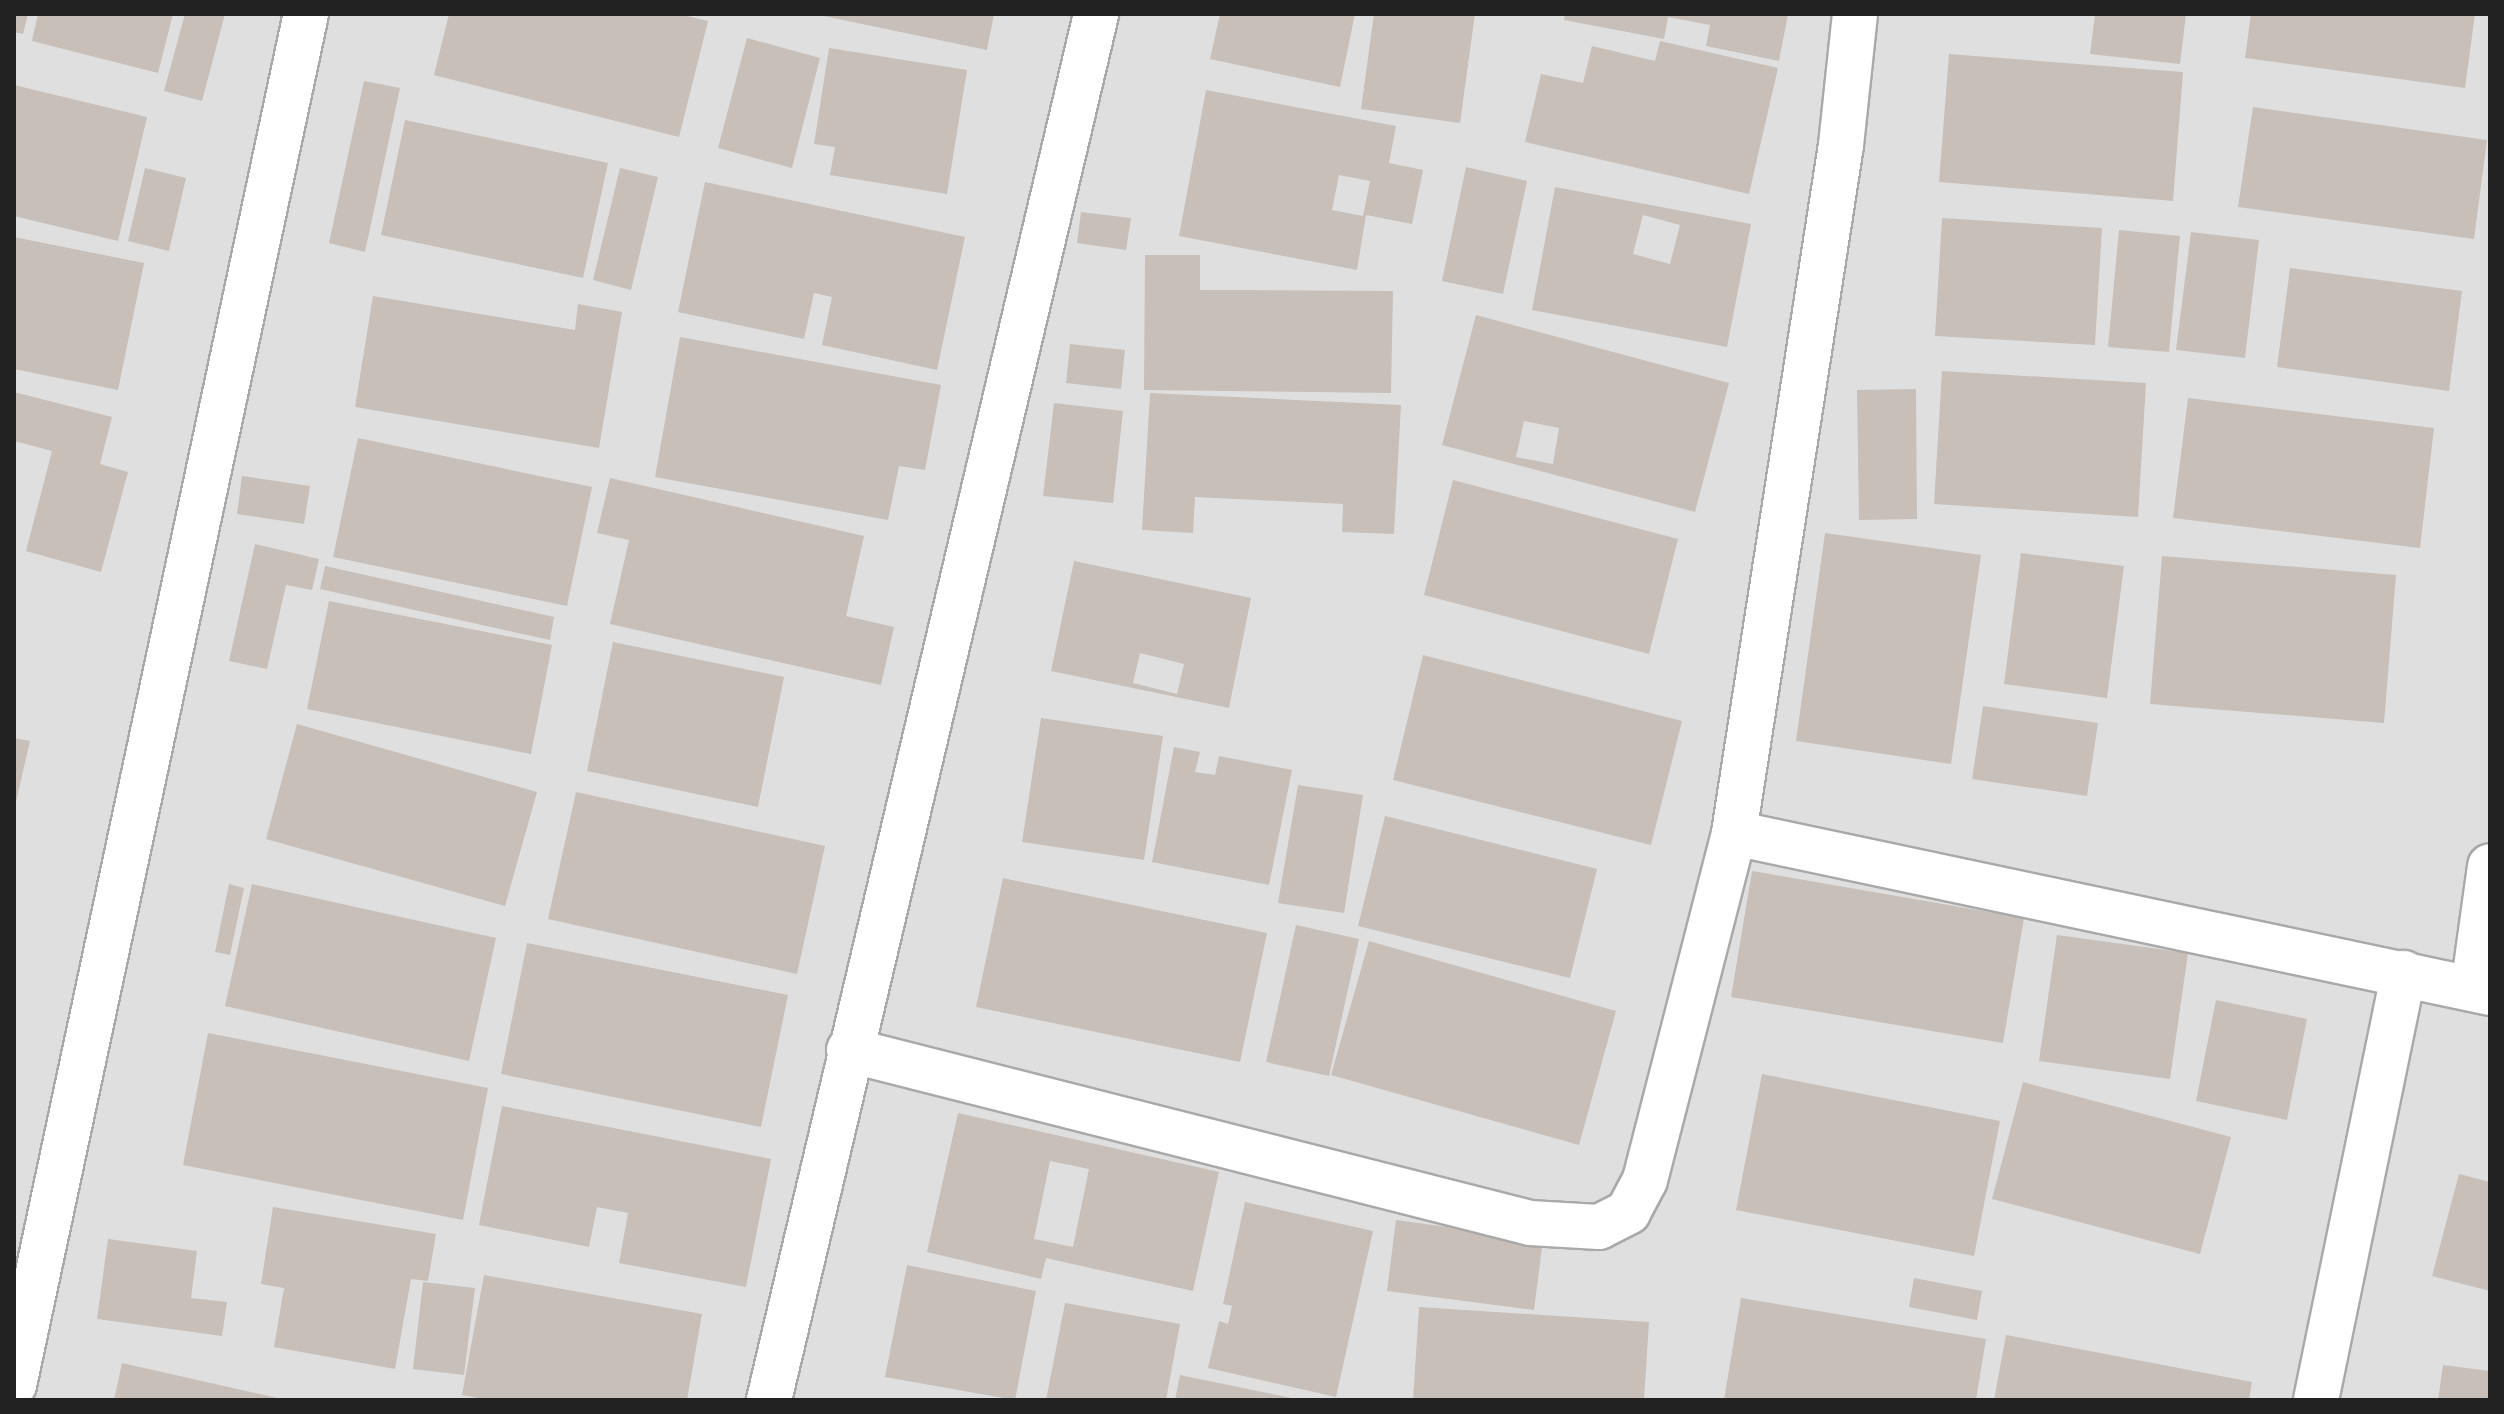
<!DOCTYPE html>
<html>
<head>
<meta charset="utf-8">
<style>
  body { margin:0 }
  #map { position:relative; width:2504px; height:1414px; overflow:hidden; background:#f2efe9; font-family:"Alegreya Sans",sans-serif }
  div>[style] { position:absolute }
  .residential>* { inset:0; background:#e0dfdf }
  .building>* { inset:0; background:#c7bfb8 }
  .roads { filter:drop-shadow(2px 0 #a9a9a9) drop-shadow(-2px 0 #a9a9a9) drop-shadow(0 2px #a9a9a9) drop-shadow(0 -2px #a9a9a9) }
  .minor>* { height:44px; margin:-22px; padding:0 22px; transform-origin:22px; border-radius:22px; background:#fff }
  span { translate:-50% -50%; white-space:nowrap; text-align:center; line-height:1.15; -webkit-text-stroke:7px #fff; paint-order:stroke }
  .frame { position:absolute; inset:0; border:16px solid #222; pointer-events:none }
</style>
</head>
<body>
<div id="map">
  <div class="residential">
    <div style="clip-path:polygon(14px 14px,2490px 14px,2490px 1400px,14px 1400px)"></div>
  </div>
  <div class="building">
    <div style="clip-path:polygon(14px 14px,28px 14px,23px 34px,14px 32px)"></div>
    <div style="clip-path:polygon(38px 14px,173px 14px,158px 73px,32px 41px)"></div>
    <div style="clip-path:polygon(185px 14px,225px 14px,202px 101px,164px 91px)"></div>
    <div style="clip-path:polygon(449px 14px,679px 14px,708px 21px,679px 137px,434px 75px)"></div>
    <div style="clip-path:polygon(814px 14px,994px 14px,987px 50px)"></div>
    <div style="clip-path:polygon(1220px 14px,1355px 14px,1340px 87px,1210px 59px)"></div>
    <div style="clip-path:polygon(1374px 14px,1475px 14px,1460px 123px,1361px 109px)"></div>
    <div style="clip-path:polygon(1565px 14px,1788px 14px,1779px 61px,1706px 46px,1710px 25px,1668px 17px,1664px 39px,1564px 20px)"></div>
    <div style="clip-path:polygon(2095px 14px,2186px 14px,2180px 64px,2090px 54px)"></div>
    <div style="clip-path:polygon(2251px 14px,2475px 14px,2465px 88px,2245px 58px)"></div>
    <div style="clip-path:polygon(747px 38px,820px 58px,792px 168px,718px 148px)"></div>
    <div style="clip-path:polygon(1660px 41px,1778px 68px,1749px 194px,1525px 142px,1541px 74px,1583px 83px,1592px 46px,1655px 61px)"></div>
    <div style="clip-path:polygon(829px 48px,967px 70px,947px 194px,830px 175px,835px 147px,814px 144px)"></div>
    <div style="clip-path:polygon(1949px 54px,2183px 72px,2173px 201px,1939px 182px)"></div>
    <div style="clip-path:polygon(364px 81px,400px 88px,365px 252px,329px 243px)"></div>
    <div style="clip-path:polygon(14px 85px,147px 117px,118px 241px,14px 216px)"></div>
    <div style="clip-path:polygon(evenodd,1206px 90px,1396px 126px,1389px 163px,1423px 170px,1412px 224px,1366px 215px,1357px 270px,1179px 236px,1206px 90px,1339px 175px,1370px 181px,1363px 216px,1332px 210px,1339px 175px)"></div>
    <div style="clip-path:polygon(2253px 107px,2487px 140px,2474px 239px,2238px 207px)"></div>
    <div style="clip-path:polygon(405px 120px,608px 163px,583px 278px,381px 235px)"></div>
    <div style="clip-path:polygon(1466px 167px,1527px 181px,1503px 294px,1442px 281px)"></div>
    <div style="clip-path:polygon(145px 168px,186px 178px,169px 251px,128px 241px)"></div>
    <div style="clip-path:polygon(620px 168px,658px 177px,631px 290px,593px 280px)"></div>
    <div style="clip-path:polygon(705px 182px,965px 237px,937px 370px,822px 345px,832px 297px,814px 293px,804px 339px,678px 312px)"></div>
    <div style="clip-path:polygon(evenodd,1555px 187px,1751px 224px,1727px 347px,1532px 310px,1555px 187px,1643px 215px,1680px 225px,1670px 264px,1633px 254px,1643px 215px)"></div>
    <div style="clip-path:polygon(1081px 212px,1131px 218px,1126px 250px,1077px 243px)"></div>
    <div style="clip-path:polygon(1942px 218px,2102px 228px,2095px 345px,1935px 336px)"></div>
    <div style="clip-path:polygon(2119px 230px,2180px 236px,2169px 352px,2108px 347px)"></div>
    <div style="clip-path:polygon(2191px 232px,2259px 240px,2245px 358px,2176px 350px)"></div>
    <div style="clip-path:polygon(14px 237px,144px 263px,118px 390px,14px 369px)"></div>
    <div style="clip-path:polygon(1145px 255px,1200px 255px,1200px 290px,1393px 291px,1391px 393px,1144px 390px)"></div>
    <div style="clip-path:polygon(2290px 268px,2462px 291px,2449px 391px,2277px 367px)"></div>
    <div style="clip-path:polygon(373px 296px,575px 330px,578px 304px,622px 312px,599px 448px,355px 407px)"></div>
    <div style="clip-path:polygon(evenodd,1476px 315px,1729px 383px,1695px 512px,1442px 445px,1476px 315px,1524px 421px,1559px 428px,1553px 464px,1516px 457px,1524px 421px)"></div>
    <div style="clip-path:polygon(680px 337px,941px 385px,925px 470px,899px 466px,888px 520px,655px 477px)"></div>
    <div style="clip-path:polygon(1070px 344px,1125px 350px,1121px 389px,1066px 383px)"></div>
    <div style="clip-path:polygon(1942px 371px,2146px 383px,2138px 517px,1934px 504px)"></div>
    <div style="clip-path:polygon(1916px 389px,1917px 519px,1859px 520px,1857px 390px)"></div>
    <div style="clip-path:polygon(14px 392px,112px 417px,100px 464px,128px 472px,101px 572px,26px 551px,52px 451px,14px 441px)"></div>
    <div style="clip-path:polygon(1150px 393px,1401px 405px,1394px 534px,1342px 532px,1343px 504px,1195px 497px,1193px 533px,1142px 530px)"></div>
    <div style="clip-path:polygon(2188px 398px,2434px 428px,2420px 548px,2173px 518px)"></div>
    <div style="clip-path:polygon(1054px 403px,1123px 411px,1113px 503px,1043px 496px)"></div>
    <div style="clip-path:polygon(358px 438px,592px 487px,567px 606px,333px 557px)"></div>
    <div style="clip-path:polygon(242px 476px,310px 486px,304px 524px,237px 514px)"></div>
    <div style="clip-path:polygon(610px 478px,864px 536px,846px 616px,894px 627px,881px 685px,610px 624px,629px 540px,597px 533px)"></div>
    <div style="clip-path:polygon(1453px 480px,1678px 539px,1649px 654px,1424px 595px)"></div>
    <div style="clip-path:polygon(1825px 533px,1981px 555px,1951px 764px,1796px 741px)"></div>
    <div style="clip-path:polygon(255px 544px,319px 559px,312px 590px,286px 585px,267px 669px,229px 661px)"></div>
    <div style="clip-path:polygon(2021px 553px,2124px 566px,2107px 698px,2004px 684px)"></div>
    <div style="clip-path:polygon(2162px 556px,2396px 575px,2384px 723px,2150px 704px)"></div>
    <div style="clip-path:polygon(evenodd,1074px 561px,1251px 598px,1229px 708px,1051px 671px,1074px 561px,1140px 653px,1184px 664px,1177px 694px,1133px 683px,1140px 653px)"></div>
    <div style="clip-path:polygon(325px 566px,554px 617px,550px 640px,320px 589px)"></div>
    <div style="clip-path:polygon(329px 601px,552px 645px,531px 754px,307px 709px)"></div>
    <div style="clip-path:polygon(613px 642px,784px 677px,758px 807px,587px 771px)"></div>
    <div style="clip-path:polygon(1423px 655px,1682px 721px,1651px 845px,1393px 780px)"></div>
    <div style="clip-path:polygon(1983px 706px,2098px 723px,2087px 796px,1972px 779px)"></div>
    <div style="clip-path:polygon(1041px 718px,1163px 736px,1144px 860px,1022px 842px)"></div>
    <div style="clip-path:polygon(297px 724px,537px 792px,505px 906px,266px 839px)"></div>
    <div style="clip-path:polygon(14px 738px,30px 741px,15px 806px,14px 806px)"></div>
    <div style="clip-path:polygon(1174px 747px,1200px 752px,1195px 772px,1215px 775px,1219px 756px,1292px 770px,1269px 885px,1152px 862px)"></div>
    <div style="clip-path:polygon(1298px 785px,1363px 795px,1344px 913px,1278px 903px)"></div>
    <div style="clip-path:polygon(576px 792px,825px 846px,797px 974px,548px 919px)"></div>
    <div style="clip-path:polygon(1385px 816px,1597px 869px,1570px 978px,1358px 926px)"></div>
    <div style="clip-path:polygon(1752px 871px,2024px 918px,2003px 1043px,1731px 997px)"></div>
    <div style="clip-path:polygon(1003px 878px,1267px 933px,1240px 1062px,976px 1007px)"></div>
    <div style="clip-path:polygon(229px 884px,244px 888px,230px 955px,215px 952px)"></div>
    <div style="clip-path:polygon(252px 884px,496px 938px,469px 1061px,225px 1006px)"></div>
    <div style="clip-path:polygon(1296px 925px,1359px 939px,1329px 1076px,1266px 1062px)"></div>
    <div style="clip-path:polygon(2057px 935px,2188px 953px,2170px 1079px,2039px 1061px)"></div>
    <div style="clip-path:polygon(1369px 941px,1616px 1011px,1579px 1145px,1331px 1075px)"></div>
    <div style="clip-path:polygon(527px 943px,788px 995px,761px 1127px,501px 1074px)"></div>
    <div style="clip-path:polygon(2216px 1000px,2307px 1019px,2287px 1120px,2196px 1101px)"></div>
    <div style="clip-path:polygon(208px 1033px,488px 1088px,463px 1220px,183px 1165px)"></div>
    <div style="clip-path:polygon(1762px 1074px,2000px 1121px,1974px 1256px,1736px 1210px)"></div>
    <div style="clip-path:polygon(2023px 1082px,2231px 1137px,2200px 1254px,1992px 1199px)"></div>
    <div style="clip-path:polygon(502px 1106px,771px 1159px,746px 1287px,619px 1263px,628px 1213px,597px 1207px,589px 1247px,479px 1225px)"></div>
    <div style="clip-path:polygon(evenodd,958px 1113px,1219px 1172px,1193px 1291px,1046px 1258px,1041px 1279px,927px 1252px,958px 1113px,1050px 1161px,1089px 1169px,1073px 1247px,1034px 1239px,1050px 1161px)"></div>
    <div style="clip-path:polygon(2459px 1174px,2490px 1182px,2490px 1291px,2432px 1276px)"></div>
    <div style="clip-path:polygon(1245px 1202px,1373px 1231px,1336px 1397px,1208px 1368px,1219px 1321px,1228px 1324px,1232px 1306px,1223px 1304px)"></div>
    <div style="clip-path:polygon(273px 1207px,436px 1234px,428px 1281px,411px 1279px,395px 1369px,274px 1347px,284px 1288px,261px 1284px)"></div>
    <div style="clip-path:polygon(1396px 1220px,1543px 1240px,1534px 1310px,1387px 1291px)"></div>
    <div style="clip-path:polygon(108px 1239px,197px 1251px,191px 1298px,227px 1302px,222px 1336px,97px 1319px)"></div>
    <div style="clip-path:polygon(907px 1265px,1036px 1291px,1015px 1400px,885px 1377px)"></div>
    <div style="clip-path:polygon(484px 1275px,702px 1314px,687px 1400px,488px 1400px,462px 1395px)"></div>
    <div style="clip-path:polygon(1914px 1278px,1982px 1291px,1977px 1320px,1909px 1307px)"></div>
    <div style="clip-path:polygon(423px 1282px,475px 1288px,464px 1375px,413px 1369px)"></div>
    <div style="clip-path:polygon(1741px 1298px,1986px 1339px,1976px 1400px,1724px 1400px)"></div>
    <div style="clip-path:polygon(1065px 1303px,1180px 1324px,1166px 1400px,1046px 1400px)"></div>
    <div style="clip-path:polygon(1419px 1307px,1649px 1322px,1644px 1400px,1413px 1400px)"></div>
    <div style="clip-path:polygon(2006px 1335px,2252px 1382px,2249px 1400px,1994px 1400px)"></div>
    <div style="clip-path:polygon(122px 1363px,282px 1399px,282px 1400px,114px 1400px)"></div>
    <div style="clip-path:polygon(2443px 1365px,2490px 1371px,2490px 1400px,2438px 1400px)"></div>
    <div style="clip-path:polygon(1180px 1375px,1296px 1399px,1296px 1400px,1175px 1400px)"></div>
  </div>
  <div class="roads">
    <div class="minor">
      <div style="left:1734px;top:833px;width:773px;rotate:11.95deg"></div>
      <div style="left:2473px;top:989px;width:124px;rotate:-82.1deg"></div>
      <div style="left:849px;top:1050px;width:703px;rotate:14.25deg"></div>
      <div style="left:1530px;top:1223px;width:69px;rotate:3.3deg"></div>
      <div style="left:1599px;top:1227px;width:33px;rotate:-27deg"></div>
      <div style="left:1628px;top:1212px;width:36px;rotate:-62deg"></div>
      <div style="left:1645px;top:1180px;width:358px;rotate:-75.6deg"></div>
      <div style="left:1734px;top:833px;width:696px;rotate:-81.16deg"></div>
      <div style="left:1841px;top:145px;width:132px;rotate:-83.9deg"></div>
      <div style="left:14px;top:1385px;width:1402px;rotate:-77.98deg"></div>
      <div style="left:769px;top:1400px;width:1424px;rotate:-76.72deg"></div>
      <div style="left:2316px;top:1400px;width:436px;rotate:-78.4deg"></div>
    </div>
  </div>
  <div class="frame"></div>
</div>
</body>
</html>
